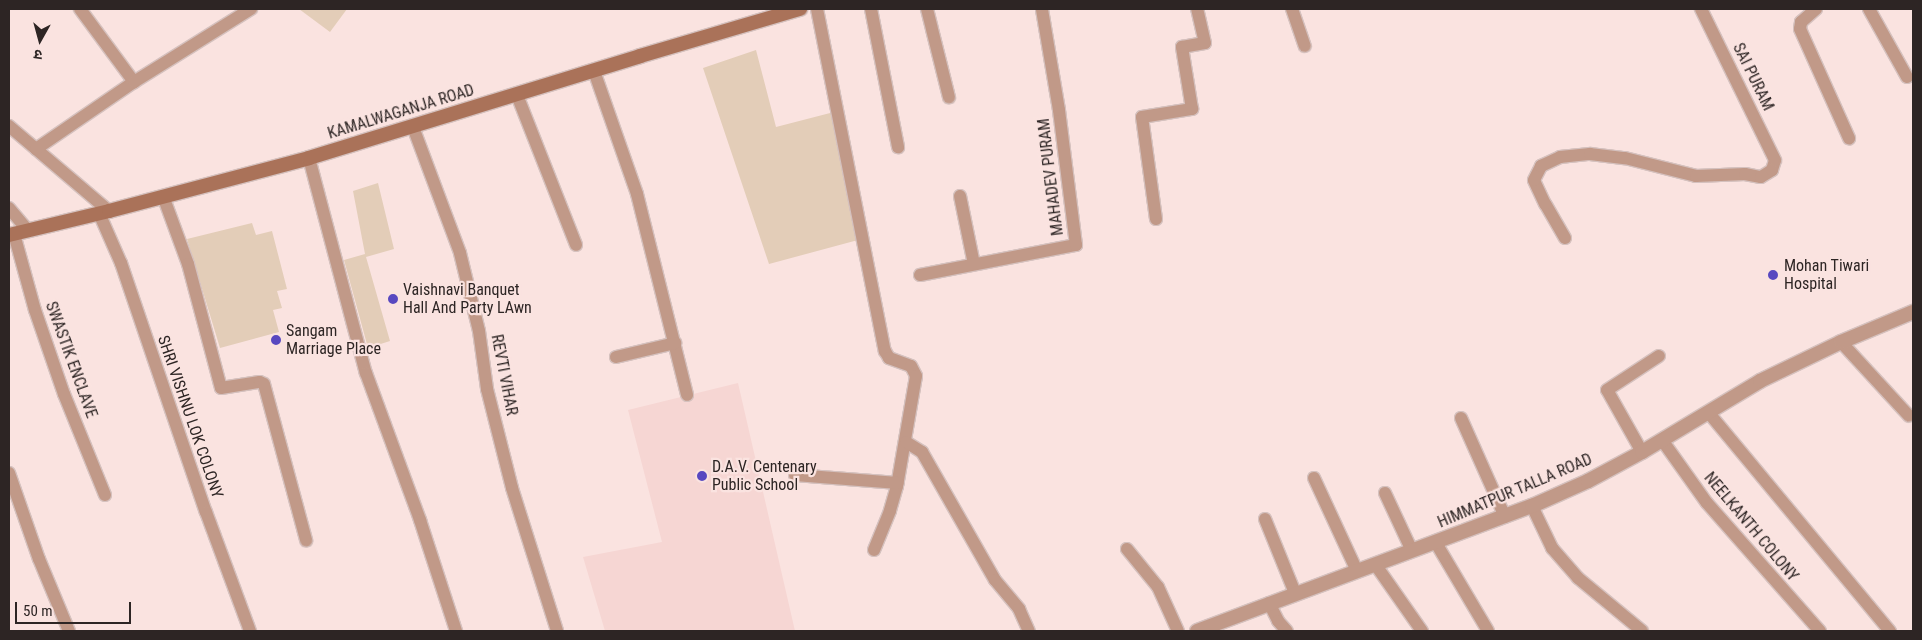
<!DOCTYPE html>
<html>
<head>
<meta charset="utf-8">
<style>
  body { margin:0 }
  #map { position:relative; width:1922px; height:640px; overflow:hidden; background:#fae3e0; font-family:"Roboto Condensed","Noto Sans Devanagari",sans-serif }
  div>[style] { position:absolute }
  .built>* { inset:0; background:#f6d6d3 }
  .green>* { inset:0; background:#e3cdb8 }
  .roads { filter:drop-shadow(1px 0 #d5c1be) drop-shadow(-1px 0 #d5c1be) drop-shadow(0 1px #d5c1be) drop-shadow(0 -1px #d5c1be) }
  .minor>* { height:12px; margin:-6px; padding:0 6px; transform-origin:6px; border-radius:6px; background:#c19988 }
  .tertiary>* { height:14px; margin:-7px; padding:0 7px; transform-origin:7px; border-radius:7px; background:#c19988 }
  .secondary>* { height:14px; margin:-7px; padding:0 7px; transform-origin:7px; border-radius:7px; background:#aa7259 }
  .dots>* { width:14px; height:14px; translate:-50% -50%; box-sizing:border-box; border:2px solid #fae3e0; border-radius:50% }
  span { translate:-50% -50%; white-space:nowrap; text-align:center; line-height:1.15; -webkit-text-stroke:4.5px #fae3e0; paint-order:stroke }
  .street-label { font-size:16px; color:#2d2524 }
  .poi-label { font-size:16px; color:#2d2524 }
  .left { translate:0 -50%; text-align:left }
  .frame { position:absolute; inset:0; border:10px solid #2d2524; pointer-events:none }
  .north { position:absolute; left:15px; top:15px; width:50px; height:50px; -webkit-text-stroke:4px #fae3e0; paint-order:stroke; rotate:187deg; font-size:14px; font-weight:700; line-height:20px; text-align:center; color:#2d2524 }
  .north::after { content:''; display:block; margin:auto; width:18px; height:22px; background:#2d2524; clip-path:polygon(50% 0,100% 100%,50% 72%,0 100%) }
  .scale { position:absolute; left:15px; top:602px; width:116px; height:22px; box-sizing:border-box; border:2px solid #2d2524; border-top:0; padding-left:6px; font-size:15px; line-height:18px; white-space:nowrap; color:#2d2524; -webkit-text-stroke:4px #fae3e0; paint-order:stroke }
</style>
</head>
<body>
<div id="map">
  <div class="built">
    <div style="clip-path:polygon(738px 383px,795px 631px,605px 631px,583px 557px,662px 542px,628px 410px)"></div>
  </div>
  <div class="green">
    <div style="clip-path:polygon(299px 9px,347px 9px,330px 32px)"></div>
    <div style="clip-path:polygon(756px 50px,776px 127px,834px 112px,858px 240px,769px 264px,703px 68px)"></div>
    <div style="clip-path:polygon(378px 183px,394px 249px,366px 257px,390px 341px,368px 348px,344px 260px,365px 254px,353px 191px)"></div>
    <div style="clip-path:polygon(252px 223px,256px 235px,272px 231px,287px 289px,277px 291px,282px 308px,273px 310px,279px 332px,220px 348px,187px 239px)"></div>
  </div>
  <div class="roads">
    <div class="minor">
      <div style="left:80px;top:9px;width:91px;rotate:53.5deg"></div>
      <div style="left:817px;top:9px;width:349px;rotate:78.8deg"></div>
      <div style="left:885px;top:351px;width:8px;rotate:60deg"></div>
      <div style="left:889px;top:358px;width:23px;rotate:20deg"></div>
      <div style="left:911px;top:366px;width:11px;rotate:63deg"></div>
      <div style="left:916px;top:376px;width:112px;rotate:99.8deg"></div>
      <div style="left:897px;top:486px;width:26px;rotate:106deg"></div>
      <div style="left:890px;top:511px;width:42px;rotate:112.3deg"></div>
      <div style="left:871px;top:9px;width:141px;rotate:78.9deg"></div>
      <div style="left:927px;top:9px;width:91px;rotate:76deg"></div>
      <div style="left:1292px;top:9px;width:39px;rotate:71deg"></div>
      <div style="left:1816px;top:9px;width:20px;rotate:139deg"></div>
      <div style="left:1801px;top:22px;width:7px;rotate:98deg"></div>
      <div style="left:1800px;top:29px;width:120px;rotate:65.8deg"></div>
      <div style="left:1869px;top:9px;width:78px;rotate:60.8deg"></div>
      <div style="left:594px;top:71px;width:130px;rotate:70.7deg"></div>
      <div style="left:637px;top:194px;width:207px;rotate:76deg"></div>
      <div style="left:517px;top:95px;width:161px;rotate:68.5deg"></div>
      <div style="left:9px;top:126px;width:131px;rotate:40.4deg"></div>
      <div style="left:413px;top:127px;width:134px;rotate:69.5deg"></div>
      <div style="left:460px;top:253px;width:80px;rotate:76.3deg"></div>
      <div style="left:479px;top:331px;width:59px;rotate:82.1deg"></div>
      <div style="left:487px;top:389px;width:102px;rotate:75.8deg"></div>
      <div style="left:512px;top:488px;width:150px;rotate:72.5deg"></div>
      <div style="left:36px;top:149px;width:119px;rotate:-34.4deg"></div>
      <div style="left:134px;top:82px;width:138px;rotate:-32deg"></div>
      <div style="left:309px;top:158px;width:222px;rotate:75.2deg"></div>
      <div style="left:366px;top:373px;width:157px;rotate:69.8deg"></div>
      <div style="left:420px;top:520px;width:117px;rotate:72deg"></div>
      <div style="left:163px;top:196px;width:72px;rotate:69.8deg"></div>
      <div style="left:188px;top:264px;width:128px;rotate:75.1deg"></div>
      <div style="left:221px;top:388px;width:39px;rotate:-9deg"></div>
      <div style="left:260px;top:382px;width:4px;rotate:27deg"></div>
      <div style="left:264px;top:384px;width:162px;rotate:74.9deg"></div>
      <div style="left:960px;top:196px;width:69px;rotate:78.4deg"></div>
      <div style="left:9px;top:208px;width:30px;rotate:50deg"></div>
      <div style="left:99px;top:213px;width:55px;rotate:66.3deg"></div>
      <div style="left:121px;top:263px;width:263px;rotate:71.2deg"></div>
      <div style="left:206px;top:512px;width:127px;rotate:69.7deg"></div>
      <div style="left:1156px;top:219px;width:103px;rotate:-97.8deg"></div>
      <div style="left:1142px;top:117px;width:51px;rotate:-9.1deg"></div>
      <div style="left:1192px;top:109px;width:63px;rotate:-99.2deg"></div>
      <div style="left:1182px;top:47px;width:23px;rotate:-10deg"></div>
      <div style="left:1205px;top:43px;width:35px;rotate:-103deg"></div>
      <div style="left:14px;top:234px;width:79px;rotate:74.6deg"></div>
      <div style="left:35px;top:310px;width:89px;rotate:71deg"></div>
      <div style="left:64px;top:394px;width:109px;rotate:67.9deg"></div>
      <div style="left:1565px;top:238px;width:39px;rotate:-120deg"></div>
      <div style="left:1545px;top:204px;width:26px;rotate:-115deg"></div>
      <div style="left:1534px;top:180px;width:16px;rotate:-63deg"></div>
      <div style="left:1541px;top:166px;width:21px;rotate:-25deg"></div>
      <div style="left:1560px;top:157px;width:30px;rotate:-6deg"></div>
      <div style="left:1590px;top:154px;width:35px;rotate:7deg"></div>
      <div style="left:1625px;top:158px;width:73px;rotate:14.2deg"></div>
      <div style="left:1696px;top:176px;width:49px;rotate:-2.3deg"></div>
      <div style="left:1745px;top:174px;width:16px;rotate:11deg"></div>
      <div style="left:1761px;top:177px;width:13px;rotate:-32deg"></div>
      <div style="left:1772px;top:170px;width:10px;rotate:-73deg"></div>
      <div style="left:1775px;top:160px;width:168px;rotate:-116.1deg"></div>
      <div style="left:920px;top:275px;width:159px;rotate:-10.9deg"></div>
      <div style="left:1076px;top:245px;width:136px;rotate:-97.2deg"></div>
      <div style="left:1059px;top:110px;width:102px;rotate:-99.6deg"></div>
      <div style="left:1841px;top:342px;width:100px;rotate:47.4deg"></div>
      <div style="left:616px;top:357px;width:61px;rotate:-13.3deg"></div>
      <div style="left:1708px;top:412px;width:285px;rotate:50.3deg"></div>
      <div style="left:1461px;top:418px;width:108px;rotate:66deg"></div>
      <div style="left:1662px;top:440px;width:77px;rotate:54.5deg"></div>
      <div style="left:1707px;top:503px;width:171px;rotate:48.6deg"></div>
      <div style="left:906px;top:442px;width:19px;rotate:32deg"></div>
      <div style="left:922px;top:452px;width:147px;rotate:60.3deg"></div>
      <div style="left:995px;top:580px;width:38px;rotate:50deg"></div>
      <div style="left:1019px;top:609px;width:24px;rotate:66deg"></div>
      <div style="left:1642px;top:452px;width:71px;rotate:-119.4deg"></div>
      <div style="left:1607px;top:390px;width:62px;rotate:-33.2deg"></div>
      <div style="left:9px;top:473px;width:91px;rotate:70.8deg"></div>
      <div style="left:39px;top:559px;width:78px;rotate:67.4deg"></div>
      <div style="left:795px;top:475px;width:103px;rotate:4.4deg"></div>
      <div style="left:1314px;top:478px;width:102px;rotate:65.2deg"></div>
      <div style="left:1385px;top:493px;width:64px;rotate:65deg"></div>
      <div style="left:1532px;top:506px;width:47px;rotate:64.5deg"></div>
      <div style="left:1552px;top:548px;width:40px;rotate:49deg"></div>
      <div style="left:1578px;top:578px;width:83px;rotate:39.6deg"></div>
      <div style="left:1265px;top:519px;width:80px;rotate:67.9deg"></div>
      <div style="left:1436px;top:543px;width:102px;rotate:59.4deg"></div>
      <div style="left:1127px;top:549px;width:49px;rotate:50.8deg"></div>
      <div style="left:1158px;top:587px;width:48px;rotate:65.6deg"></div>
      <div style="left:1375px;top:564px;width:82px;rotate:55deg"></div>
      <div style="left:1269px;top:603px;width:20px;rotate:63deg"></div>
      <div style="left:1278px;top:621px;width:13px;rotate:48deg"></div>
    </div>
    <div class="tertiary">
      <div style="left:1197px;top:631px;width:358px;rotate:-20.5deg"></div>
      <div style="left:1532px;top:506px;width:61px;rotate:-24.1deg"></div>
      <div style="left:1588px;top:481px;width:61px;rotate:-28.2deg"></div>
      <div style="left:1642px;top:452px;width:138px;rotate:-31deg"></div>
      <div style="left:1760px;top:381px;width:90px;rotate:-25.7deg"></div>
      <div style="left:1841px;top:342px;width:78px;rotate:-22.6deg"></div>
    </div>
    <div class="secondary">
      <div style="left:9px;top:235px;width:103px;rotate:-13.5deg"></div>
      <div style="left:109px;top:211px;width:207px;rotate:-14.8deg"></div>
      <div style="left:309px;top:158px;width:346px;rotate:-17.1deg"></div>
      <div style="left:640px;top:56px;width:167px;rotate:-16.4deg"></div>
    </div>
  </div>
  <div class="dots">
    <div style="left:1773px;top:275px;background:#5848c0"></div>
    <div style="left:393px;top:299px;background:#5848c0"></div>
    <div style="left:276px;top:340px;background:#5848c0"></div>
    <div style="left:702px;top:476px;background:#5848c0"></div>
  </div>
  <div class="street-label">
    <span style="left:1753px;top:77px;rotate:64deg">SAI PURAM</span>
    <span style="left:401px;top:112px;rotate:-17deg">KAMALWAGANJA ROAD</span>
    <span style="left:1051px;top:177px;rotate:-97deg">MAHADEV PURAM</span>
    <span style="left:71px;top:360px;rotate:70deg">SWASTIK ENCLAVE</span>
    <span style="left:504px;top:375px;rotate:79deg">REVTI VIHAR</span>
    <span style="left:190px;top:417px;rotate:71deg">SHRI VISHNU LOK COLONY</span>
    <span style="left:1515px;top:491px;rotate:-23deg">HIMMATPUR TALLA ROAD</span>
    <span style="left:1751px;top:527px;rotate:50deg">NEELKANTH COLONY</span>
  </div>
  <div class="poi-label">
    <span class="left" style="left:1784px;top:275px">Mohan Tiwari<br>Hospital</span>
    <span class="left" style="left:403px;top:299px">Vaishnavi Banquet<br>Hall And Party LAwn</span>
    <span class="left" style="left:286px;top:340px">Sangam<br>Marriage Place</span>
    <span class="left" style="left:712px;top:476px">D.A.V. Centenary<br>Public School</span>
  </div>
  <div class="frame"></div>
  <div class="north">उ</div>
  <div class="scale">50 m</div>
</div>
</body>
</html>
